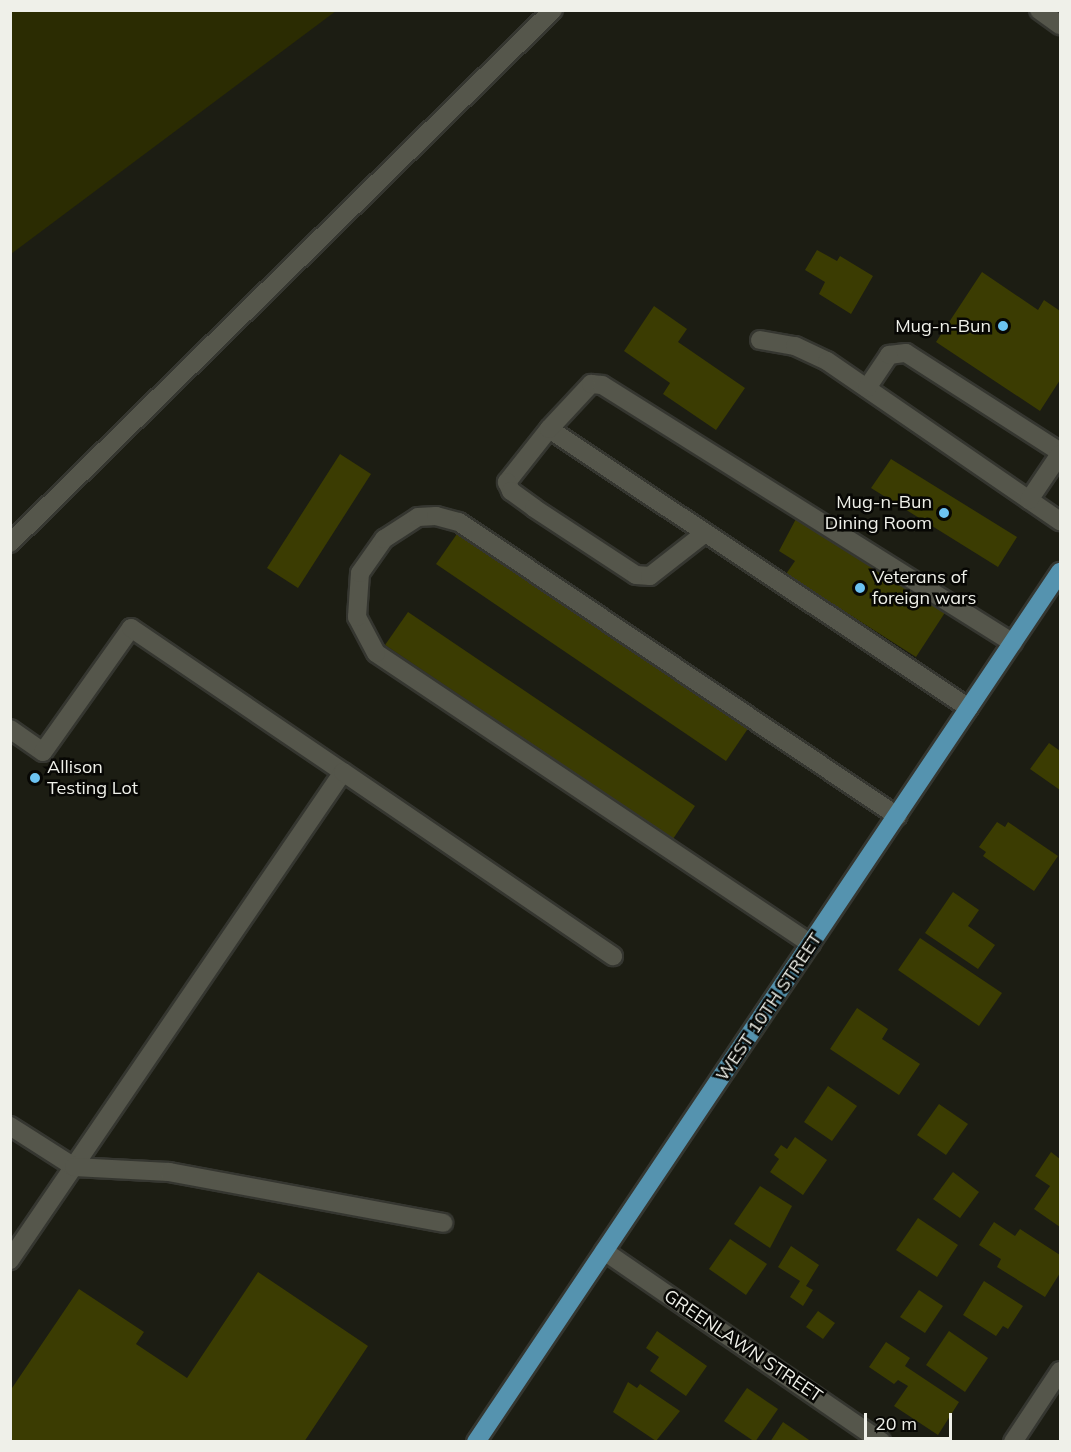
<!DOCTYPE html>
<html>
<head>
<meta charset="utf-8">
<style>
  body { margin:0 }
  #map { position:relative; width:1071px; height:1452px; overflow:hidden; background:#1c1d13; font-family:Mulish,sans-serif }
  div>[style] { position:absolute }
  .green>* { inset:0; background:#2b2c02 }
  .building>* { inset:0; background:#3b3c02 }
  .roads { filter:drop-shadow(2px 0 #353630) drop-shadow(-2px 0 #353630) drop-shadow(0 2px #353630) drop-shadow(0 -2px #353630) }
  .lane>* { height:18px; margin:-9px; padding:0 9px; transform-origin:9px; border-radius:9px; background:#55564b }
  .street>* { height:18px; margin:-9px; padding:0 9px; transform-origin:9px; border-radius:9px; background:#55564b }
  .primary>* { height:18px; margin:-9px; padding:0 9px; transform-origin:9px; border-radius:9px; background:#5593af }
  .dots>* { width:16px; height:16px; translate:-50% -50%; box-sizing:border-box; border:3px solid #070704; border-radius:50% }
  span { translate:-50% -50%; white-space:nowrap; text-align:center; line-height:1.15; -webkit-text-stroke:5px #070704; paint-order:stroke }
  .poi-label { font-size:18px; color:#eff0e9 }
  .right { translate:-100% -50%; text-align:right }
  .left { translate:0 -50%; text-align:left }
  .street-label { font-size:18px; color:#eff0e9 }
  .frame { position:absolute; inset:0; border:12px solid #eff0e9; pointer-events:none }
  .scale { position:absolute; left:864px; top:1413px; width:88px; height:27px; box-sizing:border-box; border:3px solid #eff0e9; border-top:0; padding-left:8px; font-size:18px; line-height:21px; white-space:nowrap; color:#eff0e9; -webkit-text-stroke:4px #070704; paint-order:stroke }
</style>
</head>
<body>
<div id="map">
  <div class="green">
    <div style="clip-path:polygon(11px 10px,336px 10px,336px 11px,11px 254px)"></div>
  </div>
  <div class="building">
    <div style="clip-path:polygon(817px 250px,837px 261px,840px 256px,873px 276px,851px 314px,819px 294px,825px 282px,805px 270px)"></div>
    <div style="clip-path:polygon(982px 272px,1038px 310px,1044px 300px,1060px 311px,1060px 380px,1040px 411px,936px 342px)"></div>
    <div style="clip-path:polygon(654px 306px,687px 329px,678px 342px,745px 388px,716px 430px,663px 394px,670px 383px,624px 351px)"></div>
    <div style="clip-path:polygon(340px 454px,371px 474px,298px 588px,267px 568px)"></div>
    <div style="clip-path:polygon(891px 459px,1017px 537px,998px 567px,871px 488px)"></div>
    <div style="clip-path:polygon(798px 515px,946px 611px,916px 657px,786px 574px,795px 561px,779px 551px)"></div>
    <div style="clip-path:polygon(459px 531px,749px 727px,726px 761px,436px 564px)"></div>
    <div style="clip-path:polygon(408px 612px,695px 806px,673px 839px,385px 645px)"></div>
    <div style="clip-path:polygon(1049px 743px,1060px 751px,1060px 790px,1030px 769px)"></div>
    <div style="clip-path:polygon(997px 822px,1005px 827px,1008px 822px,1058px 856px,1034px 891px,983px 856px,986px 852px,979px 847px)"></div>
    <div style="clip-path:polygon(953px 892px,979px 910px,968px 926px,995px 945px,978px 969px,925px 933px)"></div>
    <div style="clip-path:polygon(920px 938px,1002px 993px,979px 1026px,898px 970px)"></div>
    <div style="clip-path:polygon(857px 1008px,888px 1029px,882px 1039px,920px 1064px,899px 1095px,830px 1049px)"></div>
    <div style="clip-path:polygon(828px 1086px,857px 1106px,832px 1141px,804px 1122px)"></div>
    <div style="clip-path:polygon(939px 1104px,968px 1124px,946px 1155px,917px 1135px)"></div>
    <div style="clip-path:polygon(795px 1137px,827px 1160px,803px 1195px,770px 1172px,779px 1159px,774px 1155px,781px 1145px,787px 1149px)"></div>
    <div style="clip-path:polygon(1051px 1152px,1060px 1159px,1060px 1227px,1034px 1209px,1050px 1186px,1035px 1176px)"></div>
    <div style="clip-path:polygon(953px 1172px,979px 1192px,960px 1218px,933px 1199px)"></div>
    <div style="clip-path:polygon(760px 1186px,792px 1206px,770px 1248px,734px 1224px)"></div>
    <div style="clip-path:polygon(918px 1218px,958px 1245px,937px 1277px,896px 1250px)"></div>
    <div style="clip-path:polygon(994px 1222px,1015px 1236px,1020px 1229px,1060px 1255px,1060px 1273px,1045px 1297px,997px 1267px,1001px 1259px,979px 1245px)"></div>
    <div style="clip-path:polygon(730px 1239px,767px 1264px,746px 1295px,709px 1269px)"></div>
    <div style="clip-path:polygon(791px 1246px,819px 1265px,806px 1286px,813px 1290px,803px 1306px,790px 1297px,800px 1281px,778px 1267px)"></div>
    <div style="clip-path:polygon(258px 1272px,368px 1346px,304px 1442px,10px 1442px,10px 1391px,79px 1289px,144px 1332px,136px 1344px,187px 1378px)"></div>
    <div style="clip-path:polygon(984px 1281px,1023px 1306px,1008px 1329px,1003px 1326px,996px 1336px,963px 1315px)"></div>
    <div style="clip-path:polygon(919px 1290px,943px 1306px,925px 1333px,900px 1317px)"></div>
    <div style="clip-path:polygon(818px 1311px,835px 1323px,823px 1339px,806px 1327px)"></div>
    <div style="clip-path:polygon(657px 1331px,707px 1366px,686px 1396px,650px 1371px,659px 1357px,646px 1348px)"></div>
    <div style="clip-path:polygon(949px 1331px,988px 1358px,965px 1392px,926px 1365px)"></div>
    <div style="clip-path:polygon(886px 1342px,910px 1358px,905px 1366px,959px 1402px,938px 1435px,894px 1406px,908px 1386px,898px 1380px,894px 1384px,869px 1367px)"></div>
    <div style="clip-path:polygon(628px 1382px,637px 1388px,640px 1384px,680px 1411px,656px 1441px,613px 1412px)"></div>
    <div style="clip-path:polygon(747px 1388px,778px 1409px,755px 1442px,724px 1421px)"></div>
    <div style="clip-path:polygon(783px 1422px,812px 1442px,770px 1442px)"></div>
  </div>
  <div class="roads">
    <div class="lane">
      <div style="left:1039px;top:10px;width:26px;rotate:36deg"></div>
      <div style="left:760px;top:340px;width:36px;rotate:10deg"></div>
      <div style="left:795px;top:346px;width:35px;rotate:25deg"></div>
      <div style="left:827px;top:361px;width:283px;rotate:34.5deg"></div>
      <div style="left:867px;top:388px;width:40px;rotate:-56deg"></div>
      <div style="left:889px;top:355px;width:17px;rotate:-7deg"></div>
      <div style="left:906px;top:353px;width:183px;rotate:32.7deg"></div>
      <div style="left:549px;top:429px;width:68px;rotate:128.4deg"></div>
      <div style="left:507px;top:482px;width:10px;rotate:66deg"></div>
      <div style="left:511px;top:491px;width:29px;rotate:36deg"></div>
      <div style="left:534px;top:508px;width:122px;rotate:33.3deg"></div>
      <div style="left:636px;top:575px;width:14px;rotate:4deg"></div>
      <div style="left:650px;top:576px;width:70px;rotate:-38deg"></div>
      <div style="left:1029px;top:500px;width:55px;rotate:-56deg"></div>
      <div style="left:10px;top:543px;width:761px;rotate:-44.47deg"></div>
      <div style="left:969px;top:708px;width:504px;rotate:-146.4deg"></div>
      <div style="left:549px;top:429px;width:62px;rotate:-47deg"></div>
      <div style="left:591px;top:384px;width:11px;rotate:5deg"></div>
      <div style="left:602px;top:385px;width:485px;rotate:32.1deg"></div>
      <div style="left:10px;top:729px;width:40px;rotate:34.9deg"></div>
      <div style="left:43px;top:752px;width:152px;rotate:-54.6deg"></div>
      <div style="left:131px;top:628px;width:256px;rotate:34.2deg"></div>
      <div style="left:343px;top:772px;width:591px;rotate:124.31deg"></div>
      <div style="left:343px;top:772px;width:327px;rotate:34.3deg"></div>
      <div style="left:10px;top:1126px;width:76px;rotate:32.6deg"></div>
      <div style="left:74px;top:1167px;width:95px;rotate:3deg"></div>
      <div style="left:169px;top:1172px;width:279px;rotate:10.5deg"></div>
    </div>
    <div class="street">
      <div style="left:811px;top:944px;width:523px;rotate:-146.22deg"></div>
      <div style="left:376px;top:653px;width:41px;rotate:-117.8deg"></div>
      <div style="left:357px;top:617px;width:44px;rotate:-86.1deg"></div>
      <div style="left:360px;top:573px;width:42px;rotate:-54.8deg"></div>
      <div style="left:384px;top:539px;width:40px;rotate:-32.9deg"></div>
      <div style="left:418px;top:517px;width:18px;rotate:-3deg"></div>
      <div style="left:436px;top:516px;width:24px;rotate:15deg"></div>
      <div style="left:459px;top:522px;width:528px;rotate:33.87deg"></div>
      <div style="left:604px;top:1251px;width:337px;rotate:34.5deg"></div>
      <div style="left:1013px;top:1442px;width:85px;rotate:-56.5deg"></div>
    </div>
    <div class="primary">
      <div style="left:476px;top:1442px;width:1048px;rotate:-56.13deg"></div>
    </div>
  </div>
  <div class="dots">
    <div style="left:1003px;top:326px;background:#6cc3f2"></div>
    <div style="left:944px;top:513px;background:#6cc3f2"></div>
    <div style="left:860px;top:588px;background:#6cc3f2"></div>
    <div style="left:35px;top:778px;background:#6cc3f2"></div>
  </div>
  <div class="poi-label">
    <span class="right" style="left:991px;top:326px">Mug-n-Bun</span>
    <span class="right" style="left:932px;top:513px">Mug-n-Bun<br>Dining Room</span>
    <span class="left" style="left:872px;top:588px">Veterans of<br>foreign wars</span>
    <span class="left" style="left:47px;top:778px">Allison<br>Testing Lot</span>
  </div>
  <div class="street-label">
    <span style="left:769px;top:1007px;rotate:-56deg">WEST 10TH STREET</span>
    <span style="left:743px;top:1346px;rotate:34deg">GREENLAWN STREET</span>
  </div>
  <div class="frame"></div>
  <div class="scale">20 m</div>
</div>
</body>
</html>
